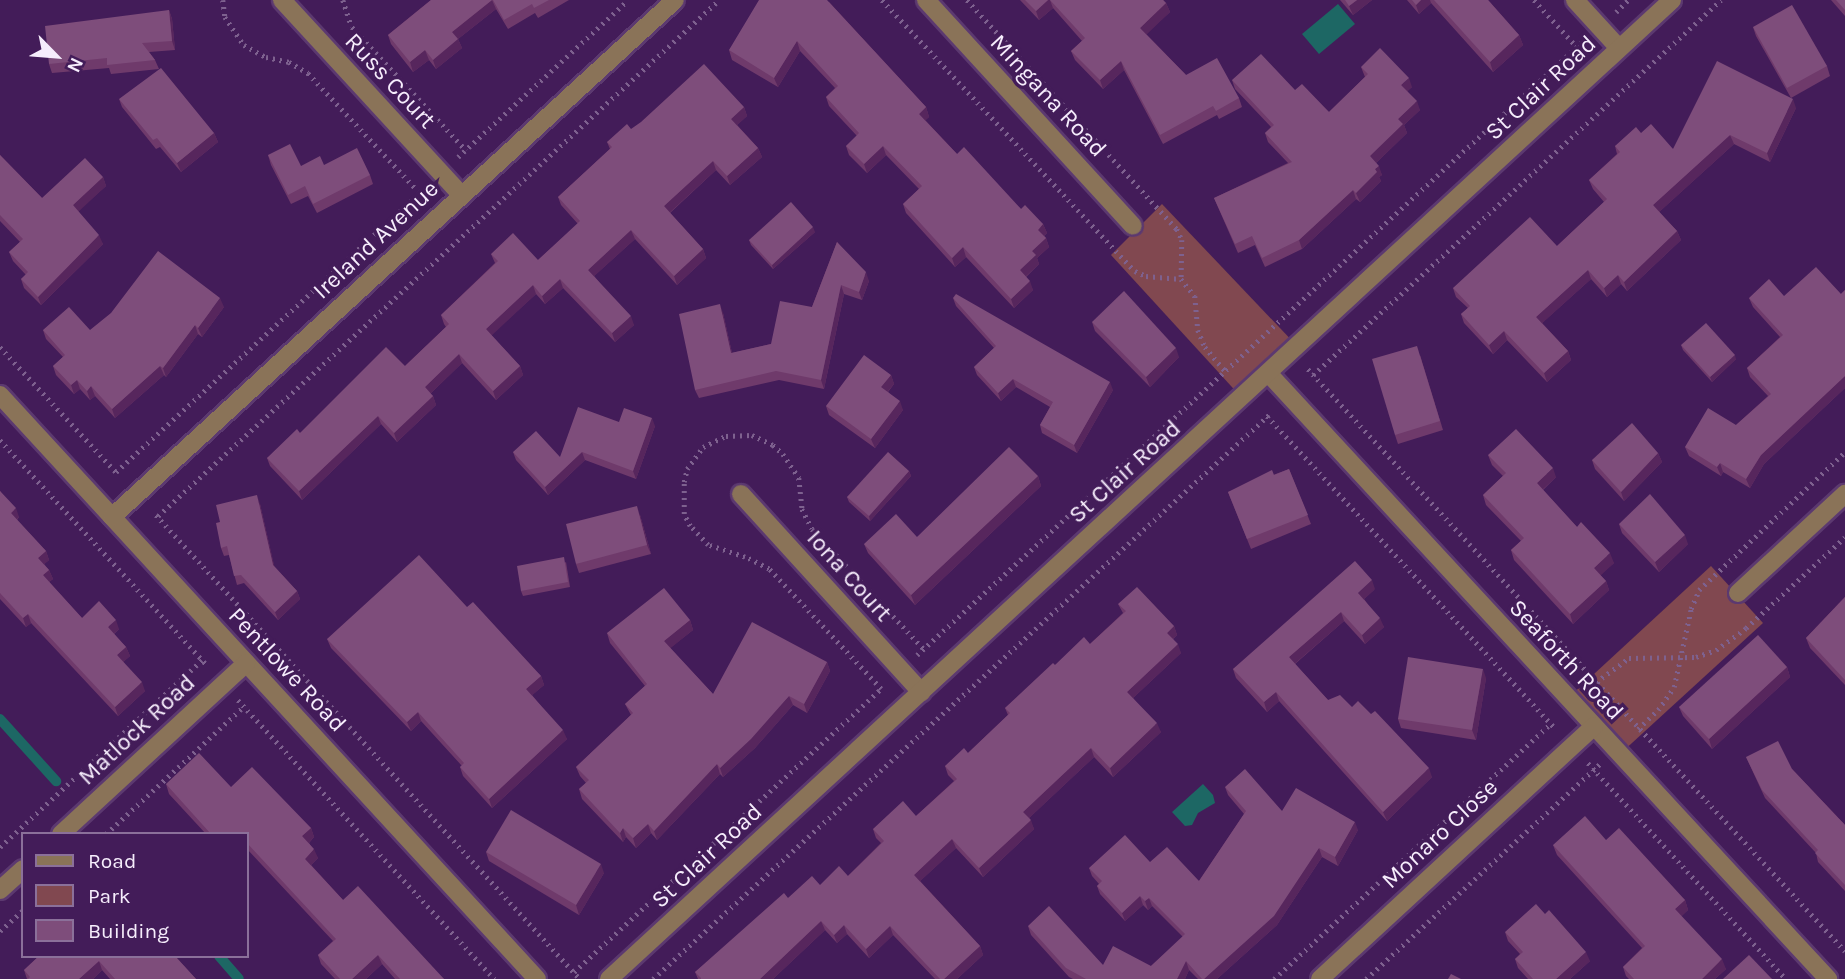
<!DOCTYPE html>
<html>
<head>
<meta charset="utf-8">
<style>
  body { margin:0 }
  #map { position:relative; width:1845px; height:979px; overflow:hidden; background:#431c59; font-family:Karla,sans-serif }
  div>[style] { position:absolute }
  .green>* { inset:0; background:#814850 }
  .water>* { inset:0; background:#1d6764 }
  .stream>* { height:10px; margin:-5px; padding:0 5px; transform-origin:5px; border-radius:5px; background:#1d6764 }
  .path>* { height:4.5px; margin-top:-2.25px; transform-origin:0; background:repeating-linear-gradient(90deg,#7e618f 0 2px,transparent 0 7px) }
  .roads { filter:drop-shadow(2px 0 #5c3970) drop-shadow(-2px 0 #5c3970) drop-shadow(0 2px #5c3970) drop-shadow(0 -2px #5c3970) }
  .minor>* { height:18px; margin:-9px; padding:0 9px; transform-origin:9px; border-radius:9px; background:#8a7358 }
  .wall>* { inset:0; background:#6f3a6b }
  .shaded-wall>* { inset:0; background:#57265d }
  .building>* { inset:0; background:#7e4d7b }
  span { translate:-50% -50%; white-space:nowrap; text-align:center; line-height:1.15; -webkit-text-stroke:7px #431c59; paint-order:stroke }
  .street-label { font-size:24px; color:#f6edfc }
  .legend { position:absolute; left:21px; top:832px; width:228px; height:126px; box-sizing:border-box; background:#431c59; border:2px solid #8b709a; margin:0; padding:9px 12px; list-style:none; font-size:21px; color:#f6edfc }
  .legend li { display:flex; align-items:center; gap:14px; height:35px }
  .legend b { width:35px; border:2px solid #8b709a }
  .north { position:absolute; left:21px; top:21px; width:70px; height:70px; -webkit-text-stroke:5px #431c59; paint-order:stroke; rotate:115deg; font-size:19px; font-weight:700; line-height:28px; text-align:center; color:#f6edfc }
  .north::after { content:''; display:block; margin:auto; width:24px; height:32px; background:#f6edfc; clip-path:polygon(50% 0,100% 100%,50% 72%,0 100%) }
</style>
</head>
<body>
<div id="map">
  <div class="green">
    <div style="clip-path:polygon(1162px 204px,1298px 347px,1242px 398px,1111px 255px)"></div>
    <div style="clip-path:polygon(1711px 566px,1763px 623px,1620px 754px,1568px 698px)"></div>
  </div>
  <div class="water">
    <div style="clip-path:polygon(1338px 4px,1355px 24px,1319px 54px,1302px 34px)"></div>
    <div style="clip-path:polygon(1203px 784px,1213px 795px,1215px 803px,1198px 813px,1192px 825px,1185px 826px,1172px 812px)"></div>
  </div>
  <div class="stream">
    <div style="left:0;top:719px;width:84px;rotate:47.9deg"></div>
    <div style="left:219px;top:956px;width:30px;rotate:49deg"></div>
  </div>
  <div class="path">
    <div style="left:223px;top:0;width:17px;rotate:83deg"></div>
    <div style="left:225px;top:17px;width:34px;rotate:56deg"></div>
    <div style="left:244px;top:45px;width:25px;rotate:29deg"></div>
    <div style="left:266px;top:57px;width:24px;rotate:12deg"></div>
    <div style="left:289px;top:62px;width:22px;rotate:30deg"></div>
    <div style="left:308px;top:73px;width:164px;rotate:47deg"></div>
    <div style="left:343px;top:0;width:28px;rotate:72deg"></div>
    <div style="left:352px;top:27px;width:168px;rotate:47.2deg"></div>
    <div style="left:882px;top:0;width:371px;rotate:47deg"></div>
    <div style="left:1135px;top:271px;width:12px;rotate:24deg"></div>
    <div style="left:1146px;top:276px;width:35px;rotate:5deg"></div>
    <div style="left:1181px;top:279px;width:22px;rotate:51deg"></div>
    <div style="left:1195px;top:296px;width:34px;rotate:85deg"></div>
    <div style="left:1198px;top:330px;width:18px;rotate:68deg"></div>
    <div style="left:1205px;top:347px;width:33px;rotate:50deg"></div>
    <div style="left:967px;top:0;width:311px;rotate:47.5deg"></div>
    <div style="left:1177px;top:229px;width:12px;rotate:66deg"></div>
    <div style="left:1182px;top:240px;width:39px;rotate:91deg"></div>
    <div style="left:1534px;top:0;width:64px;rotate:47.5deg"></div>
    <div style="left:1616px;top:12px;width:17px;rotate:-45deg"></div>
    <div style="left:458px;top:157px;width:231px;rotate:-42.7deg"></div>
    <div style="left:0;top:347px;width:171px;rotate:47.1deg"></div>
    <div style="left:1308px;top:369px;width:792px;rotate:47.3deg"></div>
    <div style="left:1313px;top:375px;width:554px;rotate:-42.59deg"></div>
    <div style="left:1267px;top:416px;width:425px;rotate:47.3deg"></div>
    <div style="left:0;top:440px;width:307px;rotate:47.4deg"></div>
    <div style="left:116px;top:472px;width:418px;rotate:-42.6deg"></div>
    <div style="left:156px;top:515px;width:627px;rotate:47.58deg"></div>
    <div style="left:158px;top:516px;width:762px;rotate:-42.61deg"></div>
    <div style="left:917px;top:655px;width:904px;rotate:-42.67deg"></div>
    <div style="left:1596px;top:682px;width:41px;rotate:-36deg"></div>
    <div style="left:1629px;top:658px;width:67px;rotate:-0.9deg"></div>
    <div style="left:1696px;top:657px;width:21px;rotate:-19deg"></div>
    <div style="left:1716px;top:650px;width:37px;rotate:-36deg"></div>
    <div style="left:1746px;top:628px;width:134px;rotate:-42.6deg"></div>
    <div style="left:881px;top:689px;width:164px;rotate:-133deg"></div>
    <div style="left:769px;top:569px;width:27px;rotate:-153deg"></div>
    <div style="left:745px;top:557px;width:39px;rotate:-162deg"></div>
    <div style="left:708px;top:545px;width:26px;rotate:-133deg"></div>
    <div style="left:690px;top:526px;width:13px;rotate:-117deg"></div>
    <div style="left:684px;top:514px;width:32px;rotate:-90deg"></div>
    <div style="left:684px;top:482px;width:13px;rotate:-77deg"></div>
    <div style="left:687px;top:469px;width:27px;rotate:-54deg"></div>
    <div style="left:703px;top:447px;width:25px;rotate:-26deg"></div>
    <div style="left:726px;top:436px;width:26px;rotate:-2deg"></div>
    <div style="left:752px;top:435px;width:23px;rotate:25deg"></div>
    <div style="left:773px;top:445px;width:13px;rotate:42deg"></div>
    <div style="left:783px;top:454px;width:29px;rotate:56deg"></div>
    <div style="left:799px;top:478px;width:31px;rotate:84deg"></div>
    <div style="left:802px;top:509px;width:22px;rotate:63deg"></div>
    <div style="left:812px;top:529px;width:164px;rotate:47deg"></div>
    <div style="left:238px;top:700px;width:379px;rotate:47.4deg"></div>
    <div style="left:1638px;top:729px;width:28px;rotate:-44deg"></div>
    <div style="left:1658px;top:710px;width:28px;rotate:-55deg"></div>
    <div style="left:1674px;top:687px;width:80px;rotate:-77.7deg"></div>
    <div style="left:1691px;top:609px;width:21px;rotate:-67deg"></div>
    <div style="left:1699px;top:590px;width:201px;rotate:-43.4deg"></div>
    <div style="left:1588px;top:763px;width:293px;rotate:47.5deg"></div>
    <div style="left:106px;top:834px;width:188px;rotate:-42.8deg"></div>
    <div style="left:0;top:847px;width:275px;rotate:-42.8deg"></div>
    <div style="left:0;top:931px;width:31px;rotate:-42deg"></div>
    <div style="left:574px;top:972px;width:418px;rotate:-42.7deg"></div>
    <div style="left:653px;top:979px;width:839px;rotate:-42.49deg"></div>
    <div style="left:1274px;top:979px;width:377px;rotate:-42.7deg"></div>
    <div style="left:1366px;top:979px;width:318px;rotate:-42.6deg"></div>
  </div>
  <div class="roads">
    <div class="minor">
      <div style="left:282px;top:0;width:265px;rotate:47.4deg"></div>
      <div style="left:926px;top:0;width:306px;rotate:47.5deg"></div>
      <div style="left:1575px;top:0;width:65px;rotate:47.5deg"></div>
      <div style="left:1269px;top:374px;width:824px;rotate:47.26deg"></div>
      <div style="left:0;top:395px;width:793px;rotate:47.4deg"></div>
      <div style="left:741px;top:494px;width:268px;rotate:47.7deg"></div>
      <div style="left:112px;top:517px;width:764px;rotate:-42.56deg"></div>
      <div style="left:1738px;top:593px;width:146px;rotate:-42.8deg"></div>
      <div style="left:61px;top:834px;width:252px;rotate:-42.7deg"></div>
      <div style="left:0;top:890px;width:31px;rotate:-42deg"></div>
      <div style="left:609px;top:979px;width:1445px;rotate:-42.64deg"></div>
      <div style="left:1320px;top:979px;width:373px;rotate:-42.7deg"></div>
    </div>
  </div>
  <div class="wall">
    <div style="clip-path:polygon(431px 0,569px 0,538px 18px,535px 13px,508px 29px,496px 9px,458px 39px,462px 48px,436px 69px,429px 60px,413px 72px,391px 44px,388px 35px)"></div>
    <div style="clip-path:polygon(1020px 0,1163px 0,1166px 3px,1170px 12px,1146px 34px,1186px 75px,1239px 98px,1242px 107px,1219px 119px,1217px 115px,1163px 144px,1124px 70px,1103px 89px,1075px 60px,1071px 51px,1082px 41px,1053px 8px,1039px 20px)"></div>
    <div style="clip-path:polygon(1340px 0,1372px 0,1353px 15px)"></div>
    <div style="clip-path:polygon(1407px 0,1488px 0,1519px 35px,1523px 45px,1493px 72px,1431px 3px,1419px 14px)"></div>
    <div style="clip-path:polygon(1831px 0,1845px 0,1845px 16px)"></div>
    <div style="clip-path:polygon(829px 2px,926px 107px,929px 117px,925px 120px,957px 154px,1021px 209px,1043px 224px,1047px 233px,1044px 236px,1046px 238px,1049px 247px,1037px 258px,1039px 264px,1026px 277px,1033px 290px,1014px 308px,966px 257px,955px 267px,906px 213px,903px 204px,919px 189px,886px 155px,867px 173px,849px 155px,846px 146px,857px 136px,829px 106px,826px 97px,835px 88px,800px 51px,778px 87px,732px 60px,729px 50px)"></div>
    <div style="clip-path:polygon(169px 10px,172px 19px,175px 50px,149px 52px,155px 60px,159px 69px,111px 74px,109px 68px,52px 73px,49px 64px)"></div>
    <div style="clip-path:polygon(1753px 27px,1827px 66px,1830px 76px,1791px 98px,1756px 36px)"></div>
    <div style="clip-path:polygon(1361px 67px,1412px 87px,1407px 91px,1420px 110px,1404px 125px,1407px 133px,1376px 163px,1382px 175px,1379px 177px,1381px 181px,1360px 202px,1356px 199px,1302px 249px,1265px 267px,1255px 245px,1238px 253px,1214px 198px,1288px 163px,1268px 142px,1265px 133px,1271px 127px,1235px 89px,1232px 80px,1295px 90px,1329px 112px,1365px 77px)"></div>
    <div style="clip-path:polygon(119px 99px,214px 133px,218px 142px,181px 172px,160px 147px,156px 149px,122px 107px)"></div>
    <div style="clip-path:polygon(744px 107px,747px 116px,737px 125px,758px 148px,762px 157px,730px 185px,716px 170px,670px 213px,703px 249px,706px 258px,677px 285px,635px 239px,594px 276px,634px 325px,615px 342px,563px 288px,545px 304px,536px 294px,491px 335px,520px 366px,523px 375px,496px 400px,462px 363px,430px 394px,433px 396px,436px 405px,397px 442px,381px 424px,302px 500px,270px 466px,267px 458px,300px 433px,405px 366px,446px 327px,444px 324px,441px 315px,495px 263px,491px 254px,538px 260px,578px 224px,561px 205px,558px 197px,610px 149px,607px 142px,631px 129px)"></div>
    <div style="clip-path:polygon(1796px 108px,1770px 162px,1734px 144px,1659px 212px,1677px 231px,1681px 240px,1627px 291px,1621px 284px,1607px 297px,1591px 279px,1542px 323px,1568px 351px,1571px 360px,1547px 382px,1507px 340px,1493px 354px,1464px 323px,1461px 314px,1468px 308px,1456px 297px,1453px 288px,1557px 246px,1604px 202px,1593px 189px,1589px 180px,1617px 154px,1615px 146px,1641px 133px,1673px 149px)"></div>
    <div style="clip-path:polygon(0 155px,42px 198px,103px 177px,106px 186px,78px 211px,103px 244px,41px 305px,24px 288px,21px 279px,26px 275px,13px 261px,9px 252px,20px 242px,0 221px)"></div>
    <div style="clip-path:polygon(268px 155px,301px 166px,324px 165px,370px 175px,373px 184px,317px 213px,308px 196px,291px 204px,271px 165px)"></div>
    <div style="clip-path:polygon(815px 232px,773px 269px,751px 245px,749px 240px)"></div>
    <div style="clip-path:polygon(837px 242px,869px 281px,862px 300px,844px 294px,824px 389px,779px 380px,699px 398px,695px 390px,723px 313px,732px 353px,771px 344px,812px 307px)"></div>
    <div style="clip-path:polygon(1845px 290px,1845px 388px,1764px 464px,1750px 488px,1723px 472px,1721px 476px,1689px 456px,1685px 447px,1736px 425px,1768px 396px,1750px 377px,1747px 368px,1780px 337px,1753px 307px,1749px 298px,1841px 294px)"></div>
    <div style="clip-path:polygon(953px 298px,1113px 390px,1077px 453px,1042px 433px,1040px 425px,1050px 407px,1016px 387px,1001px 401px,977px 375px,974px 367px,994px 348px,956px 306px)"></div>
    <div style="clip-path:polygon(224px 307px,202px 337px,198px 334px,166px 377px,164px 375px,115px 418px,95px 396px,90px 400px,80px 389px,74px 394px,56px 375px,53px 366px,63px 357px,46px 339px,43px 330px,90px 330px)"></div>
    <div style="clip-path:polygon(1092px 322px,1179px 357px,1150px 387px,1095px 331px)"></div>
    <div style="clip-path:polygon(1681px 345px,1736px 359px,1712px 382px,1683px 350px)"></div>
    <div style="clip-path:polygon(1420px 355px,1443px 430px,1398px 444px,1395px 435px)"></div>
    <div style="clip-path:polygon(891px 375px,894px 384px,888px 392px,903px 410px,875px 448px,829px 415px,826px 406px)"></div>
    <div style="clip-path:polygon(619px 422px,655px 426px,636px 479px,585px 460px,548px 495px,516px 460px,513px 452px,560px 457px)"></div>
    <div style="clip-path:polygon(1658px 453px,1662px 462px,1624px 501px,1595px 469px,1592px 460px)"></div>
    <div style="clip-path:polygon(1488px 455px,1556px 477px,1543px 490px,1577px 527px,1614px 563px,1600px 575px,1606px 581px,1609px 590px,1573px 624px,1514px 560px,1511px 550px,1521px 541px,1486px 505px,1483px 495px,1503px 476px,1492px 465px)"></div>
    <div style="clip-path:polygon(1289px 469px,1311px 524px,1251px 549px,1228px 492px)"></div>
    <div style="clip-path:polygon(909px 471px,911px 476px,870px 521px,849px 502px,847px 497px)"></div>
    <div style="clip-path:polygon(1038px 476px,1041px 486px,915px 605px,868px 553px,864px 544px,917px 537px)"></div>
    <div style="clip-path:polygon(0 491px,19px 517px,17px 520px,46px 551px,49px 560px,44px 564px,49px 570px,53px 579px,49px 582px,82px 618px,119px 629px,114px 634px,126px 647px,130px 656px,123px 662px,145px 691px,118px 716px,31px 623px,26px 627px,0 599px)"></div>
    <div style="clip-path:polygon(260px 504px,274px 566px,297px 591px,300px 599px,278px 620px,244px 583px,237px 585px,229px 555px,224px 556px,221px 548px,220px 522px)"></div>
    <div style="clip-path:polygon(640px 515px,651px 554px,579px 573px,576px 564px)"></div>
    <div style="clip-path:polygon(1619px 524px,1688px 544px,1659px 572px,1622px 533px)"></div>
    <div style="clip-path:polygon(566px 562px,570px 587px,523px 596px,521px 591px)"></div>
    <div style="clip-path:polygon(1375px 589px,1364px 599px,1384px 627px,1365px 644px,1344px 621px,1295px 664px,1328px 700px,1352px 707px,1432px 777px,1387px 821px,1279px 701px,1267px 712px,1236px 678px,1233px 669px)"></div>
    <div style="clip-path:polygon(1845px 597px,1845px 685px,1810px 648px,1806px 638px)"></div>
    <div style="clip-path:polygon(1118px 604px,1174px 626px,1177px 635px,1173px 639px,1181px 653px,1133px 698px,1161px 732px,1113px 777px,1094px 757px,1029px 818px,1034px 829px,983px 877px,956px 848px,920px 881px,980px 946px,983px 955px,957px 979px,935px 979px,893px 935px,869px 958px,847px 934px,837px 943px,825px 930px,773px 979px,698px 979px,695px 972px,788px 898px,820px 885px,848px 876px,881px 843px,876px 838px,873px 829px,916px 816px,954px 781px,948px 775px,945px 766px,968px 753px,1008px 715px,1005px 708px,1055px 665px,1090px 644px,1123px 613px)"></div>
    <div style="clip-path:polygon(467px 607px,541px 676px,544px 685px,532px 695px,567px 739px,492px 808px,463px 776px,460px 767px,462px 766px,421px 721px,411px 731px,331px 648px,327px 639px)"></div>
    <div style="clip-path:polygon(690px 620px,693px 630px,670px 648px,713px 694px,827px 662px,830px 671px,807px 713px,793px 705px,755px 748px,723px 777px,720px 774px,657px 840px,651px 833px,636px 848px,626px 837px,623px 842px,582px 799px,579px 789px,586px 783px,580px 776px,576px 767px,631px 715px,625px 704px,645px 686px,610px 643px,607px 633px)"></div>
    <div style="clip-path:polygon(1787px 667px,1790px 677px,1712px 749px,1683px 716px,1679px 707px)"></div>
    <div style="clip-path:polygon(1486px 678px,1476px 740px,1401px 728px,1398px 719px)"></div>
    <div style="clip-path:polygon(1746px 757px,1792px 769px,1845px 825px,1845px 891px,1818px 862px,1816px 853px,1765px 798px)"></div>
    <div style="clip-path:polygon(166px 784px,231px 787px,311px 828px,314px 837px,309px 843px,318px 858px,311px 865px,343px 900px,444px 979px,395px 979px,382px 964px,366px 979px,335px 979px,321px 964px,318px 955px,333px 941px,247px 849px,247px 834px,206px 834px,169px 794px)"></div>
    <div style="clip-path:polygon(1225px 787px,1282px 811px,1358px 830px,1338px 866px,1322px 857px,1277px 925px,1217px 979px,1198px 979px,1189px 970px,1185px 979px,1073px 979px,1069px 977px,1031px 935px,1028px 926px,1103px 965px,1151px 966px,1183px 937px,1152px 906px,1148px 910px,1143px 905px,1125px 921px,1100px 894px,1097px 886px,1099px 884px,1092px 876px,1089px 868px,1150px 862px,1199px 881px,1244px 814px,1228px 795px)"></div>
    <div style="clip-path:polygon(1606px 840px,1685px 900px,1688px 910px,1681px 916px,1726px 969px,1715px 979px,1629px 979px,1626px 976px,1623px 967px,1642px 948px,1557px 855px,1553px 845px)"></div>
    <div style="clip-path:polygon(486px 852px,604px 873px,579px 915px,489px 861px)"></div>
    <div style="clip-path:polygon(1505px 932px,1590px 961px,1570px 979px,1528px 979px,1518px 968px,1515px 959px,1520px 954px,1508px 941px)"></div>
    <div style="clip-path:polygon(39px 956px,175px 956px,196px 979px,110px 979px,102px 970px,93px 979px,27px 979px,24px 970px)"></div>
  </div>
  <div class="shaded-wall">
    <div style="clip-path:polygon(492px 0,496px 9px,458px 39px,462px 48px,436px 69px,433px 60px,452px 32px)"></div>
    <div style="clip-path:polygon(1048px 0,1050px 0,1053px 8px,1039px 20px,1036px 11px)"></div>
    <div style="clip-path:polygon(1357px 0,1372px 0,1353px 15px,1349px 6px)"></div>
    <div style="clip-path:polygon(1421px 0,1430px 0,1431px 3px,1419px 14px,1416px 5px)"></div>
    <div style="clip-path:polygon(1166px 3px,1170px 12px,1144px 37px,1140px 28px)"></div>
    <div style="clip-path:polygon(169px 10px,172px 19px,175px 50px,172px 41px)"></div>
    <div style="clip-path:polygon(1519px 35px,1523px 45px,1493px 72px,1490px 62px)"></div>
    <div style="clip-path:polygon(797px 41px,800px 51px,778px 87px,774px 78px)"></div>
    <div style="clip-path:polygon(425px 50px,429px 60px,413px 72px,410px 62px)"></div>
    <div style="clip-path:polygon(1121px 61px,1124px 70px,1103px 89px,1100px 80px)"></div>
    <div style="clip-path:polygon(1409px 78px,1412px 87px,1405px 94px,1401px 85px)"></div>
    <div style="clip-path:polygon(1793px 99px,1796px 108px,1770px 162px,1767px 153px)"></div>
    <div style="clip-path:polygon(1417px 101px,1420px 110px,1404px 125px,1407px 133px,1374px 165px,1370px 156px,1398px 119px)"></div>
    <div style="clip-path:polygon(744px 107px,747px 116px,734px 128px,731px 119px)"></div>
    <div style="clip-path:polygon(926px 107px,929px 117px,923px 123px,919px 114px)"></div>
    <div style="clip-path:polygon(214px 133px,218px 142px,181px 172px,177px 163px)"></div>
    <div style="clip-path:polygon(1730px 135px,1734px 144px,1657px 214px,1653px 205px)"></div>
    <div style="clip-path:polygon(883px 146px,886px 155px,867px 173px,864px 164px)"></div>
    <div style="clip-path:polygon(758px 148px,762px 157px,730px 185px,727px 176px)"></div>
    <div style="clip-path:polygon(713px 161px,716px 170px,667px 215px,664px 206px)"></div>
    <div style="clip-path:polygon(1379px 166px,1382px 175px,1379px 177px,1381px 181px,1360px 202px,1356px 193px,1375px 169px)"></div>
    <div style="clip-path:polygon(103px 177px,106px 186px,76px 214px,73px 205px)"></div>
    <div style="clip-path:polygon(1353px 190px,1356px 199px,1302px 249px,1299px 240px)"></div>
    <div style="clip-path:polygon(1043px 224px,1047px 233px,1041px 239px,1038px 230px)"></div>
    <div style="clip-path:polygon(813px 227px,815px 232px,773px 269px,772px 265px)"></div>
    <div style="clip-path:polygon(631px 230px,635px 239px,591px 279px,588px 270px)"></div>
    <div style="clip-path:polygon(1677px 231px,1681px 240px,1627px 291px,1624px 282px)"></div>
    <div style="clip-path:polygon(99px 235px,103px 244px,41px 305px,38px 297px)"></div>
    <div style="clip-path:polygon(1046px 238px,1049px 247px,1037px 258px,1039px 264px,1023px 279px,1020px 270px,1032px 251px)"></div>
    <div style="clip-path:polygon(963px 247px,966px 257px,955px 267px,952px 258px)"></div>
    <div style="clip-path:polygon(703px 249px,706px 258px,677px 285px,674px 276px)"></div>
    <div style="clip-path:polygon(1588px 270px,1591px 279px,1539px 326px,1536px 317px)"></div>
    <div style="clip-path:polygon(866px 272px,869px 281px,862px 300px,859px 292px)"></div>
    <div style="clip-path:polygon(1618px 275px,1621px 284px,1607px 297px,1604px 288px)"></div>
    <div style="clip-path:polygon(560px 279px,563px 288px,545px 304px,542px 296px)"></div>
    <div style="clip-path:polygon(1030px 281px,1033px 290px,1014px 308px,1011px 299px)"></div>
    <div style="clip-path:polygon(533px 285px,536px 294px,489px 338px,486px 329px)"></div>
    <div style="clip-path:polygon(841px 285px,844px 294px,824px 389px,821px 380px)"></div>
    <div style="clip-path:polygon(220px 298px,224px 307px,202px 337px,198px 328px)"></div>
    <div style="clip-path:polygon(720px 304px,723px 313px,734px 362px,731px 353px)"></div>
    <div style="clip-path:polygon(631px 316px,634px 325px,615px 342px,612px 333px)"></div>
    <div style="clip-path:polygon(195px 325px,198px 334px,166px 377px,163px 368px)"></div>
    <div style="clip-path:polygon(1504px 331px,1507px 340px,1493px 354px,1489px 345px)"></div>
    <div style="clip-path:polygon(1176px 348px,1179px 357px,1150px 387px,1146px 377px)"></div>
    <div style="clip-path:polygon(1568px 351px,1571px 360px,1547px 382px,1544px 373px)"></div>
    <div style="clip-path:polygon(459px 354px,462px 363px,428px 396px,425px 387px)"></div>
    <div style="clip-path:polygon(1735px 355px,1736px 359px,1712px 382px,1710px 377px)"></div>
    <div style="clip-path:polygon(160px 366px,164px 375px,115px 418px,112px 409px)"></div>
    <div style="clip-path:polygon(520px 366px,523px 375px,496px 400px,493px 391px)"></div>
    <div style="clip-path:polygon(891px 375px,894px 384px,884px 396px,881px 387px)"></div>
    <div style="clip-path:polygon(1845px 376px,1845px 388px,1764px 464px,1750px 488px,1746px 479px,1761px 455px)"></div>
    <div style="clip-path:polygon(1013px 379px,1016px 387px,1001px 401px,998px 393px)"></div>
    <div style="clip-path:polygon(77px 380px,80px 389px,74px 394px,71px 385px)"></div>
    <div style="clip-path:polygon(1110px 382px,1113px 390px,1077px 453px,1074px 445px)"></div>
    <div style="clip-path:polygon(91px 386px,95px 396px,90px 400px,87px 391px)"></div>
    <div style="clip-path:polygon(433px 396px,436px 405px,397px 442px,394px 433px)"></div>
    <div style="clip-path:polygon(900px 401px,903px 410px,875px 448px,871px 439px)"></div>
    <div style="clip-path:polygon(378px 416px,381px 424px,302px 500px,299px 491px)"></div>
    <div style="clip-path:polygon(652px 418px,655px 426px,636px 479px,633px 471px)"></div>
    <div style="clip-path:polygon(582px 452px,585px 460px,548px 495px,545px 487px)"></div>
    <div style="clip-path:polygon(1658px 453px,1662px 462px,1624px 501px,1621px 492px)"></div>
    <div style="clip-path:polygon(1720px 463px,1723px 472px,1721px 476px,1717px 467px)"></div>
    <div style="clip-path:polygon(1553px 468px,1556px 477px,1540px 492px,1537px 483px)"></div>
    <div style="clip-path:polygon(909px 471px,911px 476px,870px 521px,869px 516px)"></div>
    <div style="clip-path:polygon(1038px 476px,1041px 486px,915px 605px,911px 595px)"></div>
    <div style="clip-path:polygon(257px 495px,260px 504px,276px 573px,273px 565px)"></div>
    <div style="clip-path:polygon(637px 506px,640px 515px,651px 554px,647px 545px)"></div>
    <div style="clip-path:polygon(16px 508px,19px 517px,14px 522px,11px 513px)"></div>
    <div style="clip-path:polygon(1685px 535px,1688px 544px,1659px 572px,1655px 562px)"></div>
    <div style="clip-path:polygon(46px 551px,49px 560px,41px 567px,38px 558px)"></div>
    <div style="clip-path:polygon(1610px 553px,1614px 563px,1598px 578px,1594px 568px)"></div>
    <div style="clip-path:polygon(49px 570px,53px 579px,46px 584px,43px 575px)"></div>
    <div style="clip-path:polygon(1372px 580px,1375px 589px,1361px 602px,1358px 593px)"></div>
    <div style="clip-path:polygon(1606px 581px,1609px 590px,1573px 624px,1570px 614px)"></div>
    <div style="clip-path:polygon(297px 591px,300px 599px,278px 620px,275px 612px)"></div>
    <div style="clip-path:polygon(1341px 612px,1344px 621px,1292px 666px,1289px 657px)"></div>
    <div style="clip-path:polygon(28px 614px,31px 623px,26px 627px,23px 618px)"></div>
    <div style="clip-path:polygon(1380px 618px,1384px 627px,1365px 644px,1362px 635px)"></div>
    <div style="clip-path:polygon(116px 620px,119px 629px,111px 636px,108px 627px)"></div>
    <div style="clip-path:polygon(690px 620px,693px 630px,667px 651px,664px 641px)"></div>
    <div style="clip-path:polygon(1174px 626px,1177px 635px,1170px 641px,1167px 633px)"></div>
    <div style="clip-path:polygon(1178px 644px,1181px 653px,1131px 700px,1127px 692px)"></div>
    <div style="clip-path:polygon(126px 647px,130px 656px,121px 664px,117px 655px)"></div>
    <div style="clip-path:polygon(827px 662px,830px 671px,807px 713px,804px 704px)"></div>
    <div style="clip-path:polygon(1787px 667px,1790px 677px,1712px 749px,1709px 739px)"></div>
    <div style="clip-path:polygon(1483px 669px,1486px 678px,1476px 740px,1472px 730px)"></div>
    <div style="clip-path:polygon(541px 676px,544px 685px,529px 698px,526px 689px)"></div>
    <div style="clip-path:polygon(142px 682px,145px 691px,118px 716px,115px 707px)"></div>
    <div style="clip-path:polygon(1276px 692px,1279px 701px,1267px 712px,1264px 702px)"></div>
    <div style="clip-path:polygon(789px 696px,793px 705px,755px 748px,723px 777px,720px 768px)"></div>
    <div style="clip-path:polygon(418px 712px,421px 721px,411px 731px,407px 722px)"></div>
    <div style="clip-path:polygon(1157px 723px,1161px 732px,1113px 777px,1110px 768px)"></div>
    <div style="clip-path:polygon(563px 730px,567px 739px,492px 808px,489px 799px)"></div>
    <div style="clip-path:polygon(1091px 748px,1094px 757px,1026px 821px,1023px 812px)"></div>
    <div style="clip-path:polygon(717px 764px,720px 774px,657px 840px,654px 831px)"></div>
    <div style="clip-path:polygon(1429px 768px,1432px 777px,1387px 821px,1383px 812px)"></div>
    <div style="clip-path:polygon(1031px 820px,1034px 829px,983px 877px,979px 868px)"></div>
    <div style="clip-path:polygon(1355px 822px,1358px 830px,1338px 866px,1335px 857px)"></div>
    <div style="clip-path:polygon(648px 824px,651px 833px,636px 848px,633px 838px)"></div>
    <div style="clip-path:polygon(311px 828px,314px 837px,306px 846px,302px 836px)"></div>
    <div style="clip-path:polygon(623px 828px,626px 837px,623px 842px,620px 833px)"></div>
    <div style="clip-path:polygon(952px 839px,956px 848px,917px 884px,914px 875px)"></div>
    <div style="clip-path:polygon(1319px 848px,1322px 857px,1277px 925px,1217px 979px,1204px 979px)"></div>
    <div style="clip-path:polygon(314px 849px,318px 858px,308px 868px,305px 859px)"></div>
    <div style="clip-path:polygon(601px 864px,604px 873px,579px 915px,576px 905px)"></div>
    <div style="clip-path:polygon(1140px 896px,1143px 905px,1125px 921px,1122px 913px)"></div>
    <div style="clip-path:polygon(1149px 898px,1152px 906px,1148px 910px,1145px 901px)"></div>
    <div style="clip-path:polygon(1685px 900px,1688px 910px,1679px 919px,1675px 909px)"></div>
    <div style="clip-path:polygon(821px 921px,825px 930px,773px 979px,760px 979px)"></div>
    <div style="clip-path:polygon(844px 925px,847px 934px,837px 943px,834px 935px)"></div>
    <div style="clip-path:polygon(890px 926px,893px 935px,869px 958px,866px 949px)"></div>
    <div style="clip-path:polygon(980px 946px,983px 955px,957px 979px,944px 979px)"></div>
    <div style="clip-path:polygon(1586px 952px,1590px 961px,1570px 979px,1556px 979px)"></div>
    <div style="clip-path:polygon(378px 955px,382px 964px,366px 979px,352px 979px)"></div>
    <div style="clip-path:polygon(1722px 959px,1726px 969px,1715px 979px,1702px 979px)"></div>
    <div style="clip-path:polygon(99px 961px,102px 970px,93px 979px,79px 979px)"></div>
    <div style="clip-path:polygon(1186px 961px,1189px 970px,1185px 979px,1177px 979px)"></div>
  </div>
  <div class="building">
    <div style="clip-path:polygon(431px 0,492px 0,452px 32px,458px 39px,433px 60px,425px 50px,410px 62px,388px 35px)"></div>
    <div style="clip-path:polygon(493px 0,549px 0,534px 8px,532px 4px,504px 20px)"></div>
    <div style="clip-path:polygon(759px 0,827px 0,926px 107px,919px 114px,957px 154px,964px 147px,1021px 209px,1025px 205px,1043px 224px,1038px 230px,1046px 238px,1032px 251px,1036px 255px,1020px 270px,1030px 281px,1011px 299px,963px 247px,952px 258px,903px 204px,922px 186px,883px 146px,864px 164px,846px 146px,859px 133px,826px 97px,838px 86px,797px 41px,774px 78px,729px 50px)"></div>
    <div style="clip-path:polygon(1025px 0,1048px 0,1036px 11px)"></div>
    <div style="clip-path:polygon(1050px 0,1163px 0,1166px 3px,1140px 28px,1186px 75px,1217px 58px,1239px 98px,1216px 111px,1213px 106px,1160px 135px,1121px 61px,1100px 80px,1071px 51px,1085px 38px)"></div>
    <div style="clip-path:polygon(1345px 0,1357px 0,1349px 6px)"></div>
    <div style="clip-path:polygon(1412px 0,1421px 0,1416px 5px)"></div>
    <div style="clip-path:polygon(1434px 0,1488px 0,1519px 35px,1490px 62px)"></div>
    <div style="clip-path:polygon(1836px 0,1845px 0,1845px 10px)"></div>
    <div style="clip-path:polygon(1792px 5px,1827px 66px,1787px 88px,1753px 27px)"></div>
    <div style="clip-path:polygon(169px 10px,172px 41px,142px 43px,155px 60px,107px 65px,107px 58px,49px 64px,45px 26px)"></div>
    <div style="clip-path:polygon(1380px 48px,1409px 78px,1401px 85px,1417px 101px,1398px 119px,1403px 124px,1370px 156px,1379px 166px,1375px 169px,1377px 172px,1356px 193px,1353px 190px,1299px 240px,1262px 258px,1252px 236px,1235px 244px,1214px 198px,1292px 162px,1265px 133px,1274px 125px,1232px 80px,1261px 54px,1295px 90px,1302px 84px,1329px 112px,1368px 74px,1361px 67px)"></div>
    <div style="clip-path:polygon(1717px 61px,1793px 99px,1767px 153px,1730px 135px,1653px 205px,1677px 231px,1624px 282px,1618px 275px,1604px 288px,1588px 270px,1536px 317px,1568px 351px,1544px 373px,1504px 331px,1489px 345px,1461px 314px,1470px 306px,1453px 288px,1530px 217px,1557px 246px,1607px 199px,1589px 180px,1620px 152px,1615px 146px,1636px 127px,1641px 133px,1651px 124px,1673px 149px)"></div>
    <div style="clip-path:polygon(704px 64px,744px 107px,731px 119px,758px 148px,727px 176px,713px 161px,664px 206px,703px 249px,674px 276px,631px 230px,588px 270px,631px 316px,612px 333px,560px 279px,542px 296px,533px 285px,486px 329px,520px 366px,493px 391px,459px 354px,425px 387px,433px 396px,394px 433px,378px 416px,299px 491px,267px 458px,297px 429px,300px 433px,386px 347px,405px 366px,449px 324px,441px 315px,498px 261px,491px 254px,513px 233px,538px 260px,580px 221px,558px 197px,612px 147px,607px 142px,627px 124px,631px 129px,641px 122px)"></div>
    <div style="clip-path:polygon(161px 68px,214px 133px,177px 163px,157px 138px,153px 140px,119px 99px)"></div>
    <div style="clip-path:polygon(290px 144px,301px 166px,320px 156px,324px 165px,357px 148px,370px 175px,313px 204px,305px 186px,288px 195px,268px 155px)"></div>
    <div style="clip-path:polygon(0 155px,42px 198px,85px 158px,103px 177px,73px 205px,99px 235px,38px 297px,21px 279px,28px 272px,9px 252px,23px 239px,0 215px)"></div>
    <div style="clip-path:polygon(791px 202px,813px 227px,772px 265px,749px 240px)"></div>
    <div style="clip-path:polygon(837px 242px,866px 272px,859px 292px,841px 285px,821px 380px,776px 371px,695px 390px,679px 314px,720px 304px,731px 353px,771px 344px,780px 301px,812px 307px)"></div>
    <div style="clip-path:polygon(158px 251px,220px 298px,198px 328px,195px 325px,163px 368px,160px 366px,112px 409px,91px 386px,87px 391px,77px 380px,71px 385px,53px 366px,65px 355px,43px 330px,69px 307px,90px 330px,111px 313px)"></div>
    <div style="clip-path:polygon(1816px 267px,1841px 294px,1845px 290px,1845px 376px,1761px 455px,1746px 479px,1720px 463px,1717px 467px,1685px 447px,1708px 408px,1736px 425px,1771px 394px,1747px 368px,1783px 335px,1749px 298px,1769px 279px,1784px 296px)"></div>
    <div style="clip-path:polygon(1124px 291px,1176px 348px,1146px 377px,1092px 322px)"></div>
    <div style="clip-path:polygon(956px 294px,1110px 382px,1074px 445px,1040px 425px,1053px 402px,1013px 379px,998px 393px,974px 367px,996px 346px,953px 298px)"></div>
    <div style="clip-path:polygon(1706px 323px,1735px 355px,1710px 377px,1681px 345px)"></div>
    <div style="clip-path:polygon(1417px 346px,1440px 421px,1395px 435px,1372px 359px)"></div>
    <div style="clip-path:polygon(864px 355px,891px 375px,881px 387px,900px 401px,871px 439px,826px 406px)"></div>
    <div style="clip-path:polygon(578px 407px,619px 422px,624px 408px,652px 418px,633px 471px,582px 452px,545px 487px,513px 452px,536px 431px,560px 457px)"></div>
    <div style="clip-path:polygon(1632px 423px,1658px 453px,1621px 492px,1592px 460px)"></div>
    <div style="clip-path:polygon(1516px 429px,1553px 468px,1537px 483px,1577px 527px,1581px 522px,1610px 553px,1594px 568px,1606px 581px,1570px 614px,1511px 550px,1524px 538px,1483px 495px,1506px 473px,1488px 455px)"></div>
    <div style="clip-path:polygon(1009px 447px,1038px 476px,911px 595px,864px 544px,896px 514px,917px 537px)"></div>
    <div style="clip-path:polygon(888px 452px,909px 471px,869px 516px,847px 497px)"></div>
    <div style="clip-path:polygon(1289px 469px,1308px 515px,1247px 539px,1228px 492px,1272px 470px,1274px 475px)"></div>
    <div style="clip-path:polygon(0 491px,16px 508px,11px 513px,46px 551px,38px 558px,49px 570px,43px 575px,82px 618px,99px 601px,116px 620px,108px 627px,126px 647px,117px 655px,142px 682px,115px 707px,28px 614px,23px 618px,0 593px)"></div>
    <div style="clip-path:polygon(1650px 494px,1685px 535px,1655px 562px,1619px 524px)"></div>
    <div style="clip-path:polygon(257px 495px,273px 565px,297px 591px,275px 612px,241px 575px,234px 576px,227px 546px,221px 548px,216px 523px,220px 522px,216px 505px)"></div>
    <div style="clip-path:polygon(637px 506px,647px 545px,576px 564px,566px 524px)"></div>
    <div style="clip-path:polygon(419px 555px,467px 607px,473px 602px,541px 676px,526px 689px,563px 730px,489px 799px,460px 767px,464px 763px,418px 712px,407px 722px,327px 639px)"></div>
    <div style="clip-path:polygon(564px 557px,568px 582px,521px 591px,517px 566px)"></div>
    <div style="clip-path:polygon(1355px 561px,1372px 580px,1358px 593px,1380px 618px,1362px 635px,1341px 612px,1289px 657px,1328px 700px,1340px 695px,1352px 707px,1358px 701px,1371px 714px,1375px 711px,1429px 768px,1383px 812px,1276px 692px,1264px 702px,1233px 669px)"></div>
    <div style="clip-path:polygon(1137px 587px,1174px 626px,1167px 633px,1178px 644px,1127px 692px,1157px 723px,1110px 768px,1091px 748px,1023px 812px,1031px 820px,979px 868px,952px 839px,914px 875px,980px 946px,944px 979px,940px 979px,890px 926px,866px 949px,844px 925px,834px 935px,821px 921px,760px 979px,701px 979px,701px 978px,695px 972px,784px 893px,788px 898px,812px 876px,820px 885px,839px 866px,848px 876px,884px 841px,873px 829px,903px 801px,916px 816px,957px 779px,945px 766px,964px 748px,968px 753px,1010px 713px,1005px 708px,1053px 663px,1055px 665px,1084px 637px,1090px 644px,1126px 611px,1118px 604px)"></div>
    <div style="clip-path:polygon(664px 588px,690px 620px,664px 641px,713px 694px,752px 622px,827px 662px,804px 704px,789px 696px,751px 739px,720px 768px,717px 764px,654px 831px,648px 824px,633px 838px,623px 828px,620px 833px,579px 789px,589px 780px,576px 767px,633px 713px,625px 704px,647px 684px,607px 633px)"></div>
    <div style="clip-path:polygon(1845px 597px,1845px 680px,1806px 638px)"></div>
    <div style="clip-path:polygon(1758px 635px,1787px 667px,1709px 739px,1679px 707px)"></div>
    <div style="clip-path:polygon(1408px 657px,1483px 669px,1472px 730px,1398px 719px)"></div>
    <div style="clip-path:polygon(1778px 741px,1792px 769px,1845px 825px,1845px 885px,1815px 853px,1818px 850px,1762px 790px,1746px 757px)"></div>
    <div style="clip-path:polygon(199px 753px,231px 787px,252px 767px,311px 828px,302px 836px,314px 849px,305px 859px,343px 900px,358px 886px,444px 979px,400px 979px,378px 955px,352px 979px,340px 979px,318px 955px,336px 939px,247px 843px,247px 834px,238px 834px,237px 832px,234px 834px,211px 834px,166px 784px)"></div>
    <div style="clip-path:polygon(1245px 769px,1282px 811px,1296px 788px,1355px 822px,1335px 857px,1319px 848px,1274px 916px,1204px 979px,1202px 979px,1186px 961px,1177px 979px,1086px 979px,1066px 968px,1028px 926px,1049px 906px,1103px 965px,1113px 946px,1151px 966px,1185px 934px,1149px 898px,1145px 901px,1140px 896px,1122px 913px,1097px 886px,1102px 881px,1089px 868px,1125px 835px,1150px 862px,1167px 847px,1199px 881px,1246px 811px,1225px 787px)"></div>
    <div style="clip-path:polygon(511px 810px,601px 864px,576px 905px,486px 852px)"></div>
    <div style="clip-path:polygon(1585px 816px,1606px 840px,1619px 828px,1685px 900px,1675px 909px,1722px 959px,1702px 979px,1634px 979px,1623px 967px,1645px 946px,1553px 845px)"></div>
    <div style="clip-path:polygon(1536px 904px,1545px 914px,1549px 910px,1586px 952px,1556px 979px,1533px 979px,1515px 959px,1523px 952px,1505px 932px)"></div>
    <div style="clip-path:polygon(1749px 955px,1772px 979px,1723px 979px)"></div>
    <div style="clip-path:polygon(39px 956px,175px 956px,196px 979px,115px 979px,99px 961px,79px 979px,28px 979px,30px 977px,24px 970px)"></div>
    <div style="clip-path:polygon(1451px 974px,1461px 979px,1448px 979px)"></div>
  </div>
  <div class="street-label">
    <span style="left:390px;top:81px;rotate:47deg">Russ Court</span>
    <span style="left:1541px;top:88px;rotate:-43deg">St Clair Road</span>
    <span style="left:1048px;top:96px;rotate:47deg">Mingana Road</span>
    <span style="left:376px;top:240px;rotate:-43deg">Ireland Avenue</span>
    <span style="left:1125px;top:472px;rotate:-42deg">St Clair Road</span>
    <span style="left:849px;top:576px;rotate:48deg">Iona Court</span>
    <span style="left:1566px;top:660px;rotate:47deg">Seaforth Road</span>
    <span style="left:287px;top:670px;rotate:47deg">Pentlowe Road</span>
    <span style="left:137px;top:730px;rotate:-43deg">Matlock Road</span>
    <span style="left:1440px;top:834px;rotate:-43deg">Monaro Close</span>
    <span style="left:707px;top:856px;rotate:-43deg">St Clair Road</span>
  </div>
  <ul class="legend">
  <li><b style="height:9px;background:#8a7358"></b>Road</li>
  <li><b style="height:19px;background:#814850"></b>Park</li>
  <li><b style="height:19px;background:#7e4d7b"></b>Building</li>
  </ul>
  <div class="north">N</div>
</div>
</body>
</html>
